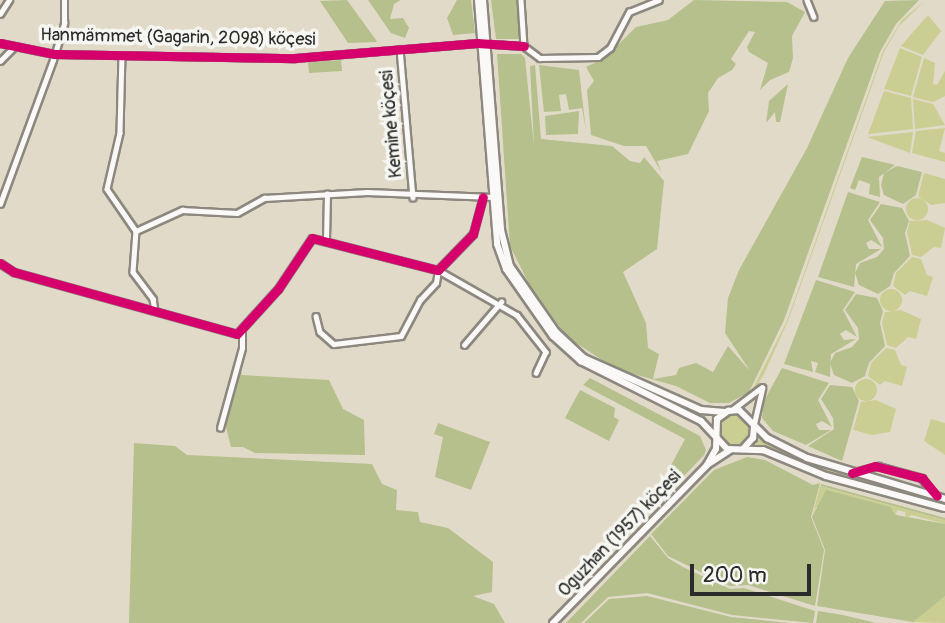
<!DOCTYPE html>
<html>
<head>
<meta charset="utf-8">
<style>
  body { margin:0 }
  #map { position:relative; width:945px; height:623px; overflow:hidden; background:#e2dac8; font-family:Pangolin,sans-serif }
  div>[style] { position:absolute }
  .green>* { inset:0; background:#cace92 }
  .round { border-radius:50% }
  .forest>* { inset:0; background:#b5c08c }
  .roads { filter:drop-shadow(2px 0 #8c887f) drop-shadow(-2px 0 #8c887f) drop-shadow(0 2px #8c887f) drop-shadow(0 -2px #8c887f) }
  .minor>* { height:4.5px; margin:-2.25px; padding:0 2.25px; transform-origin:2.25px; border-radius:2.25px; background:#fbf9f7 }
  .secondary>* { height:6px; margin:-3px; padding:0 3px; transform-origin:3px; border-radius:3px; background:#fbf9f7 }
  .cycleway>* { height:9px; margin:-4.5px; padding:0 4.5px; transform-origin:4.5px; border-radius:4.5px; background:#d6006c }
  span { translate:-50% -50%; white-space:nowrap; text-align:center; line-height:1.15; -webkit-text-stroke:7px #f6f6f2; paint-order:stroke }
  .street-label { font-size:18px; color:#2b2b2b }
  .scale { position:absolute; left:690px; top:564px; width:121px; height:32px; box-sizing:border-box; border:4px solid #2b2b2b; border-top:0; padding-left:9px; font-size:21px; line-height:24px; white-space:nowrap; color:#2b2b2b; -webkit-text-stroke:5px #f6f6f2; paint-order:stroke }
</style>
</head>
<body>
<div id="map">
  <div class="green">
    <div style="clip-path:polygon(926px 0,899px 26px,884px 52px,788px 321px,764px 374px,754px 391px,750px 394px,787px 321px,883px 51px,902px 20px)"></div>
    <div style="clip-path:polygon(928px 15px,941px 31px,923px 55px,901px 46px)"></div>
    <div style="clip-path:polygon(900px 48px,922px 57px,911px 96px,884px 89px)"></div>
    <div style="clip-path:polygon(924px 58px,935px 63px,933px 84px,937px 85px,945px 71px,945px 96px,933px 102px,913px 97px)"></div>
    <div style="clip-path:polygon(884px 91px,911px 98px,913px 129px,868px 134px)"></div>
    <div style="clip-path:polygon(913px 99px,933px 104px,945px 125px,915px 129px)"></div>
    <div style="clip-path:polygon(945px 128px,939px 151px,945px 153px,945px 162px,912px 153px,916px 131px)"></div>
    <div style="clip-path:polygon(913px 132px,910px 153px,867px 137px)"></div>
    <div style="clip-path:polygon(924px 173px,945px 179px,945px 203px,931px 205px,918px 196px)"></div>
    <div class="round" style="left:906px;top:198px;width:22px;height:22px"></div>
    <div style="clip-path:polygon(927px 220px,945px 228px,941px 248px,934px 247px,921px 257px,912px 255px,907px 232px,910px 221px)"></div>
    <div style="clip-path:polygon(912px 257px,921px 259px,927px 275px,933px 277px,927px 296px,910px 291px,905px 295px,893px 286px,896px 273px)"></div>
    <div class="round" style="left:880px;top:289px;width:22px;height:22px"></div>
    <div style="clip-path:polygon(901px 310px,921px 319px,916px 339px,908px 337px,896px 348px,887px 345px,882px 323px,885px 312px)"></div>
    <div style="clip-path:polygon(886px 348px,895px 350px,901px 365px,907px 367px,902px 386px,885px 381px,880px 385px,868px 376px,871px 363px)"></div>
    <div class="round" style="left:855px;top:379px;width:22px;height:22px"></div>
    <div style="clip-path:polygon(876px 400px,896px 409px,890px 432px,872px 435px,853px 430px,861px 402px)"></div>
    <div class="round" style="left:719px;top:415px;width:30px;height:30px"></div>
    <div style="clip-path:polygon(931px 419px,945px 423px,945px 455px,924px 441px)"></div>
    <div style="clip-path:polygon(759px 436px,818px 466px,945px 505px,818px 469px,755px 444px)"></div>
    <div style="clip-path:polygon(820px 486px,945px 520px,945px 524px,912px 515px,906px 518px,905px 512px,897px 510px,896px 515px,893px 510px,816px 507px,812px 517px)"></div>
    <div style="clip-path:polygon(945px 596px,945px 623px,913px 622px,931px 604px)"></div>
  </div>
  <div class="forest">
    <div style="clip-path:polygon(347px 0,376px 40px,377px 42px,348px 43px,320px 1px)"></div>
    <div style="clip-path:polygon(368px 0,401px 0,394px 4px,390px 19px,403px 18px,409px 28px,405px 38px,391px 33px)"></div>
    <div style="clip-path:polygon(457px 0,471px 0,475px 33px,453px 35px,447px 18px)"></div>
    <div style="clip-path:polygon(491px 0,519px 0,523px 39px,496px 39px)"></div>
    <div style="clip-path:polygon(694px 0,787px 2px,805px 12px,792px 36px,793px 58px,789px 72px,770px 80px,760px 90px,768px 63px,749px 52px,747px 47px,755px 32px,749px 31px,731px 59px,736px 64px,732px 70px,718px 78px,708px 93px,709px 111px,688px 154px,657px 161px,662px 173px,646px 146px,624px 146px,591px 135px,587px 90px,594px 81px,586px 67px,605px 58px,636px 27px,668px 20px)"></div>
    <div style="clip-path:polygon(919px 0,896px 24px,880px 52px,784px 320px,749px 392px,729px 403px,710px 403px,676px 386px,616px 369px,567px 337px,529px 284px,510px 246px,497px 54px,521px 54px,525px 58px,534px 146px,530px 66px,535px 65px,541px 139px,612px 146px,630px 161px,640px 163px,644px 157px,664px 181px,657px 249px,623px 272px,646px 323px,648px 348px,659px 354px,653px 379px,676px 375px,679px 368px,696px 363px,713px 372px,728px 346px,750px 371px,725px 333px,728px 298px,739px 270px,807px 148px,848px 58px,885px 1px)"></div>
    <div style="clip-path:polygon(341px 60px,342px 71px,309px 73px,308px 62px)"></div>
    <div style="clip-path:polygon(539px 65px,579px 70px,586px 131px,582px 108px,569px 110px,566px 94px,559px 95px,561px 111px,544px 112px)"></div>
    <div style="clip-path:polygon(788px 84px,780px 122px,776px 122px,775px 112px,766px 123px,769px 101px)"></div>
    <div style="clip-path:polygon(579px 111px,578px 134px,546px 135px,545px 116px)"></div>
    <div style="clip-path:polygon(862px 157px,895px 165px,879px 177px,880px 197px,869px 194px,870px 184px,859px 180px,855px 190px,850px 188px)"></div>
    <div style="clip-path:polygon(897px 166px,922px 172px,916px 195px,903px 204px,884px 195px,881px 185px,884px 173px)"></div>
    <div style="clip-path:polygon(848px 192px,880px 202px,868px 220px,882px 247px,871px 240px,866px 243px,869px 249px,881px 249px,856px 264px,854px 287px,818px 277px)"></div>
    <div style="clip-path:polygon(881px 204px,902px 208px,909px 221px,905px 233px,910px 256px,894px 273px,890px 286px,878px 294px,859px 285px,855px 273px,860px 263px,877px 257px,884px 249px,883px 238px,870px 220px)"></div>
    <div style="clip-path:polygon(816px 280px,855px 292px,843px 310px,857px 337px,846px 330px,840px 334px,844px 340px,856px 339px,831px 354px,830px 377px,815px 372px,818px 363px,811px 361px,813px 372px,784px 364px)"></div>
    <div style="clip-path:polygon(856px 294px,877px 298px,883px 311px,880px 323px,885px 346px,869px 363px,865px 376px,852px 383px,834px 375px,830px 363px,835px 353px,852px 347px,859px 339px,858px 328px,845px 310px)"></div>
    <div style="clip-path:polygon(240px 364px,242px 375px,329px 380px,343px 409px,364px 420px,365px 455px,255px 453px,243px 447px,231px 447px,225px 423px)"></div>
    <div style="clip-path:polygon(782px 368px,829px 383px,818px 400px,832px 427px,822px 421px,816px 424px,819px 430px,831px 430px,806px 445px,773px 431px,762px 418px,764px 401px)"></div>
    <div style="clip-path:polygon(590px 378px,700px 436px,706px 450px,704px 455px,683px 477px,673px 475px,668px 471px,685px 439px,583px 385px)"></div>
    <div style="clip-path:polygon(830px 385px,852px 387px,859px 401px,842px 461px,808px 446px,834px 429px,833px 418px,821px 399px)"></div>
    <div style="clip-path:polygon(580px 390px,615px 408px,614px 417px,619px 420px,609px 441px,565px 418px)"></div>
    <div style="clip-path:polygon(438px 423px,490px 442px,471px 490px,435px 477px,443px 437px,434px 434px)"></div>
    <div style="clip-path:polygon(134px 443px,175px 446px,187px 455px,372px 464px,382px 484px,397px 490px,396px 510px,418px 512px,420px 522px,448px 528px,493px 562px,492px 592px,473px 596px,494px 604px,505px 623px,129px 623px)"></div>
    <div style="clip-path:polygon(747px 457px,765px 460px,813px 485px,820px 483px,811px 517px,824px 550px,815px 606px,748px 585px,730px 586px,668px 556px,651px 534px,714px 470px)"></div>
    <div style="clip-path:polygon(821px 484px,945px 518px,945px 520px,821px 486px)"></div>
    <div style="clip-path:polygon(826px 490px,890px 507px,896px 515px,945px 524px,945px 596px,913px 622px,817px 606px,825px 550px,812px 517px)"></div>
    <div style="clip-path:polygon(650px 536px,668px 558px,683px 567px,730px 589px,744px 588px,815px 611px,813px 623px,732px 615px,647px 593px,608px 597px,581px 623px,566px 623px)"></div>
    <div style="clip-path:polygon(647px 596px,731px 617px,790px 623px,584px 623px,609px 599px)"></div>
    <div style="clip-path:polygon(818px 611px,843px 615px,876px 623px,816px 623px)"></div>
  </div>
  <div class="roads">
    <div class="minor">
      <div style="left:521px;top:0;width:46px;rotate:86.3deg"></div>
      <div style="left:807px;top:0;width:18px;rotate:68deg"></div>
      <div style="left:0;top:14px;width:17px;rotate:-57deg"></div>
      <div style="left:0;top:43px;width:55px;rotate:11.5deg"></div>
      <div style="left:54px;top:54px;width:241px;rotate:1deg"></div>
      <div style="left:295px;top:58px;width:183px;rotate:-4.7deg"></div>
      <div style="left:477px;top:43px;width:47px;rotate:3.7deg"></div>
      <div style="left:524px;top:46px;width:20px;rotate:37deg"></div>
      <div style="left:540px;top:58px;width:58px;rotate:-1deg"></div>
      <div style="left:598px;top:57px;width:15px;rotate:-37deg"></div>
      <div style="left:610px;top:48px;width:41px;rotate:-62.2deg"></div>
      <div style="left:629px;top:12px;width:32px;rotate:-22deg"></div>
      <div style="left:400px;top:49px;width:149px;rotate:85deg"></div>
      <div style="left:122px;top:55px;width:78px;rotate:91.5deg"></div>
      <div style="left:120px;top:133px;width:57px;rotate:103.1deg"></div>
      <div style="left:107px;top:189px;width:51px;rotate:55.4deg"></div>
      <div style="left:136px;top:231px;width:41px;rotate:94.2deg"></div>
      <div style="left:133px;top:272px;width:34px;rotate:53deg"></div>
      <div style="left:153px;top:299px;width:11px;rotate:80deg"></div>
      <div style="left:0;top:61px;width:18px;rotate:-45deg"></div>
      <div style="left:0;top:204px;width:153px;rotate:-69.8deg"></div>
      <div style="left:53px;top:60px;width:39px;rotate:-73deg"></div>
      <div style="left:64px;top:23px;width:23px;rotate:-90deg"></div>
      <div style="left:136px;top:231px;width:51px;rotate:-24.5deg"></div>
      <div style="left:182px;top:210px;width:55px;rotate:3.1deg"></div>
      <div style="left:237px;top:213px;width:31px;rotate:-29deg"></div>
      <div style="left:264px;top:198px;width:103px;rotate:-3.3deg"></div>
      <div style="left:367px;top:192px;width:126px;rotate:2.3deg"></div>
      <div style="left:326px;top:239px;width:45px;rotate:-88.7deg"></div>
      <div style="left:0;top:263px;width:17px;rotate:33deg"></div>
      <div style="left:14px;top:272px;width:231px;rotate:15.5deg"></div>
      <div style="left:237px;top:334px;width:61px;rotate:-47.7deg"></div>
      <div style="left:278px;top:289px;width:61px;rotate:-56.3deg"></div>
      <div style="left:312px;top:238px;width:130px;rotate:14.3deg"></div>
      <div style="left:438px;top:270px;width:50px;rotate:-45.8deg"></div>
      <div style="left:473px;top:234px;width:38px;rotate:-75deg"></div>
      <div style="left:438px;top:270px;width:91px;rotate:29.7deg"></div>
      <div style="left:517px;top:315px;width:47px;rotate:51.9deg"></div>
      <div style="left:546px;top:352px;width:23px;rotate:115deg"></div>
      <div style="left:316px;top:316px;width:16px;rotate:76deg"></div>
      <div style="left:320px;top:332px;width:18px;rotate:41deg"></div>
      <div style="left:334px;top:344px;width:67px;rotate:-6.8deg"></div>
      <div style="left:401px;top:336px;width:41px;rotate:-62.2deg"></div>
      <div style="left:420px;top:300px;width:23px;rotate:-47deg"></div>
      <div style="left:436px;top:283px;width:13px;rotate:-81deg"></div>
      <div style="left:464px;top:345px;width:57px;rotate:-49.3deg"></div>
      <div style="left:733px;top:409px;width:36px;rotate:-37deg"></div>
      <div style="left:754px;top:424px;width:37px;rotate:-77deg"></div>
      <div style="left:220px;top:428px;width:83px;rotate:-74.6deg"></div>
      <div style="left:242px;top:348px;width:15px;rotate:-90deg"></div>
      <div style="left:855px;top:472px;width:24px;rotate:-15deg"></div>
      <div style="left:878px;top:466px;width:46px;rotate:15.3deg"></div>
      <div style="left:922px;top:478px;width:23px;rotate:52deg"></div>
    </div>
    <div class="secondary">
      <div style="left:478px;top:0;width:245px;rotate:85.5deg"></div>
      <div style="left:497px;top:244px;width:27px;rotate:70deg"></div>
      <div style="left:506px;top:269px;width:82px;rotate:55deg"></div>
      <div style="left:553px;top:336px;width:38px;rotate:42deg"></div>
      <div style="left:581px;top:361px;width:134px;rotate:26.6deg"></div>
      <div style="left:701px;top:421px;width:38px;rotate:47deg"></div>
      <div style="left:727px;top:449px;width:36px;rotate:2deg"></div>
      <div style="left:763px;top:450px;width:68px;rotate:22.4deg"></div>
      <div style="left:826px;top:476px;width:123px;rotate:15.1deg"></div>
      <div style="left:483px;top:0;width:231px;rotate:85.5deg"></div>
      <div style="left:501px;top:230px;width:37px;rotate:76deg"></div>
      <div style="left:510px;top:266px;width:80px;rotate:55.1deg"></div>
      <div style="left:556px;top:332px;width:38px;rotate:43deg"></div>
      <div style="left:584px;top:358px;width:128px;rotate:24deg"></div>
      <div style="left:701px;top:410px;width:24px;rotate:5deg"></div>
      <div style="left:743px;top:449px;width:15px;rotate:-48deg"></div>
      <div style="left:753px;top:438px;width:12px;rotate:-85deg"></div>
      <div style="left:707px;top:465px;width:18px;rotate:-61deg"></div>
      <div style="left:716px;top:449px;width:30px;rotate:-88deg"></div>
      <div style="left:717px;top:419px;width:14px;rotate:-36deg"></div>
      <div style="left:728px;top:411px;width:11px;rotate:-5deg"></div>
      <div style="left:739px;top:410px;width:40px;rotate:45deg"></div>
      <div style="left:767px;top:438px;width:45px;rotate:26.6deg"></div>
      <div style="left:807px;top:458px;width:144px;rotate:16.5deg"></div>
      <div style="left:553px;top:623px;width:221px;rotate:-45.7deg"></div>
      <div style="left:707px;top:465px;width:27px;rotate:-33deg"></div>
    </div>
  </div>
  <div class="cycleway">
    <div style="left:0;top:43px;width:55px;rotate:11.5deg"></div>
    <div style="left:54px;top:54px;width:241px;rotate:1deg"></div>
    <div style="left:295px;top:58px;width:183px;rotate:-4.7deg"></div>
    <div style="left:477px;top:43px;width:47px;rotate:3.7deg"></div>
    <div style="left:0;top:263px;width:17px;rotate:33deg"></div>
    <div style="left:14px;top:272px;width:231px;rotate:15.5deg"></div>
    <div style="left:237px;top:334px;width:61px;rotate:-47.7deg"></div>
    <div style="left:278px;top:289px;width:61px;rotate:-56.3deg"></div>
    <div style="left:312px;top:238px;width:130px;rotate:14.3deg"></div>
    <div style="left:438px;top:270px;width:50px;rotate:-45.8deg"></div>
    <div style="left:473px;top:234px;width:38px;rotate:-75deg"></div>
    <div style="left:852px;top:473px;width:24px;rotate:-17deg"></div>
    <div style="left:875px;top:466px;width:49px;rotate:14.3deg"></div>
    <div style="left:922px;top:478px;width:23px;rotate:50deg"></div>
  </div>
  <div class="street-label">
    <span style="left:178px;top:38px;rotate:1deg">Hanmämmet (Gagarin, 2098) köçesi</span>
    <span style="left:392px;top:124px;rotate:-95deg">Kemine köçesi</span>
    <span style="left:620px;top:534px;rotate:-46deg">Oguzhan (1957) köçesi</span>
  </div>
  <div class="scale">200 m</div>
</div>
</body>
</html>
